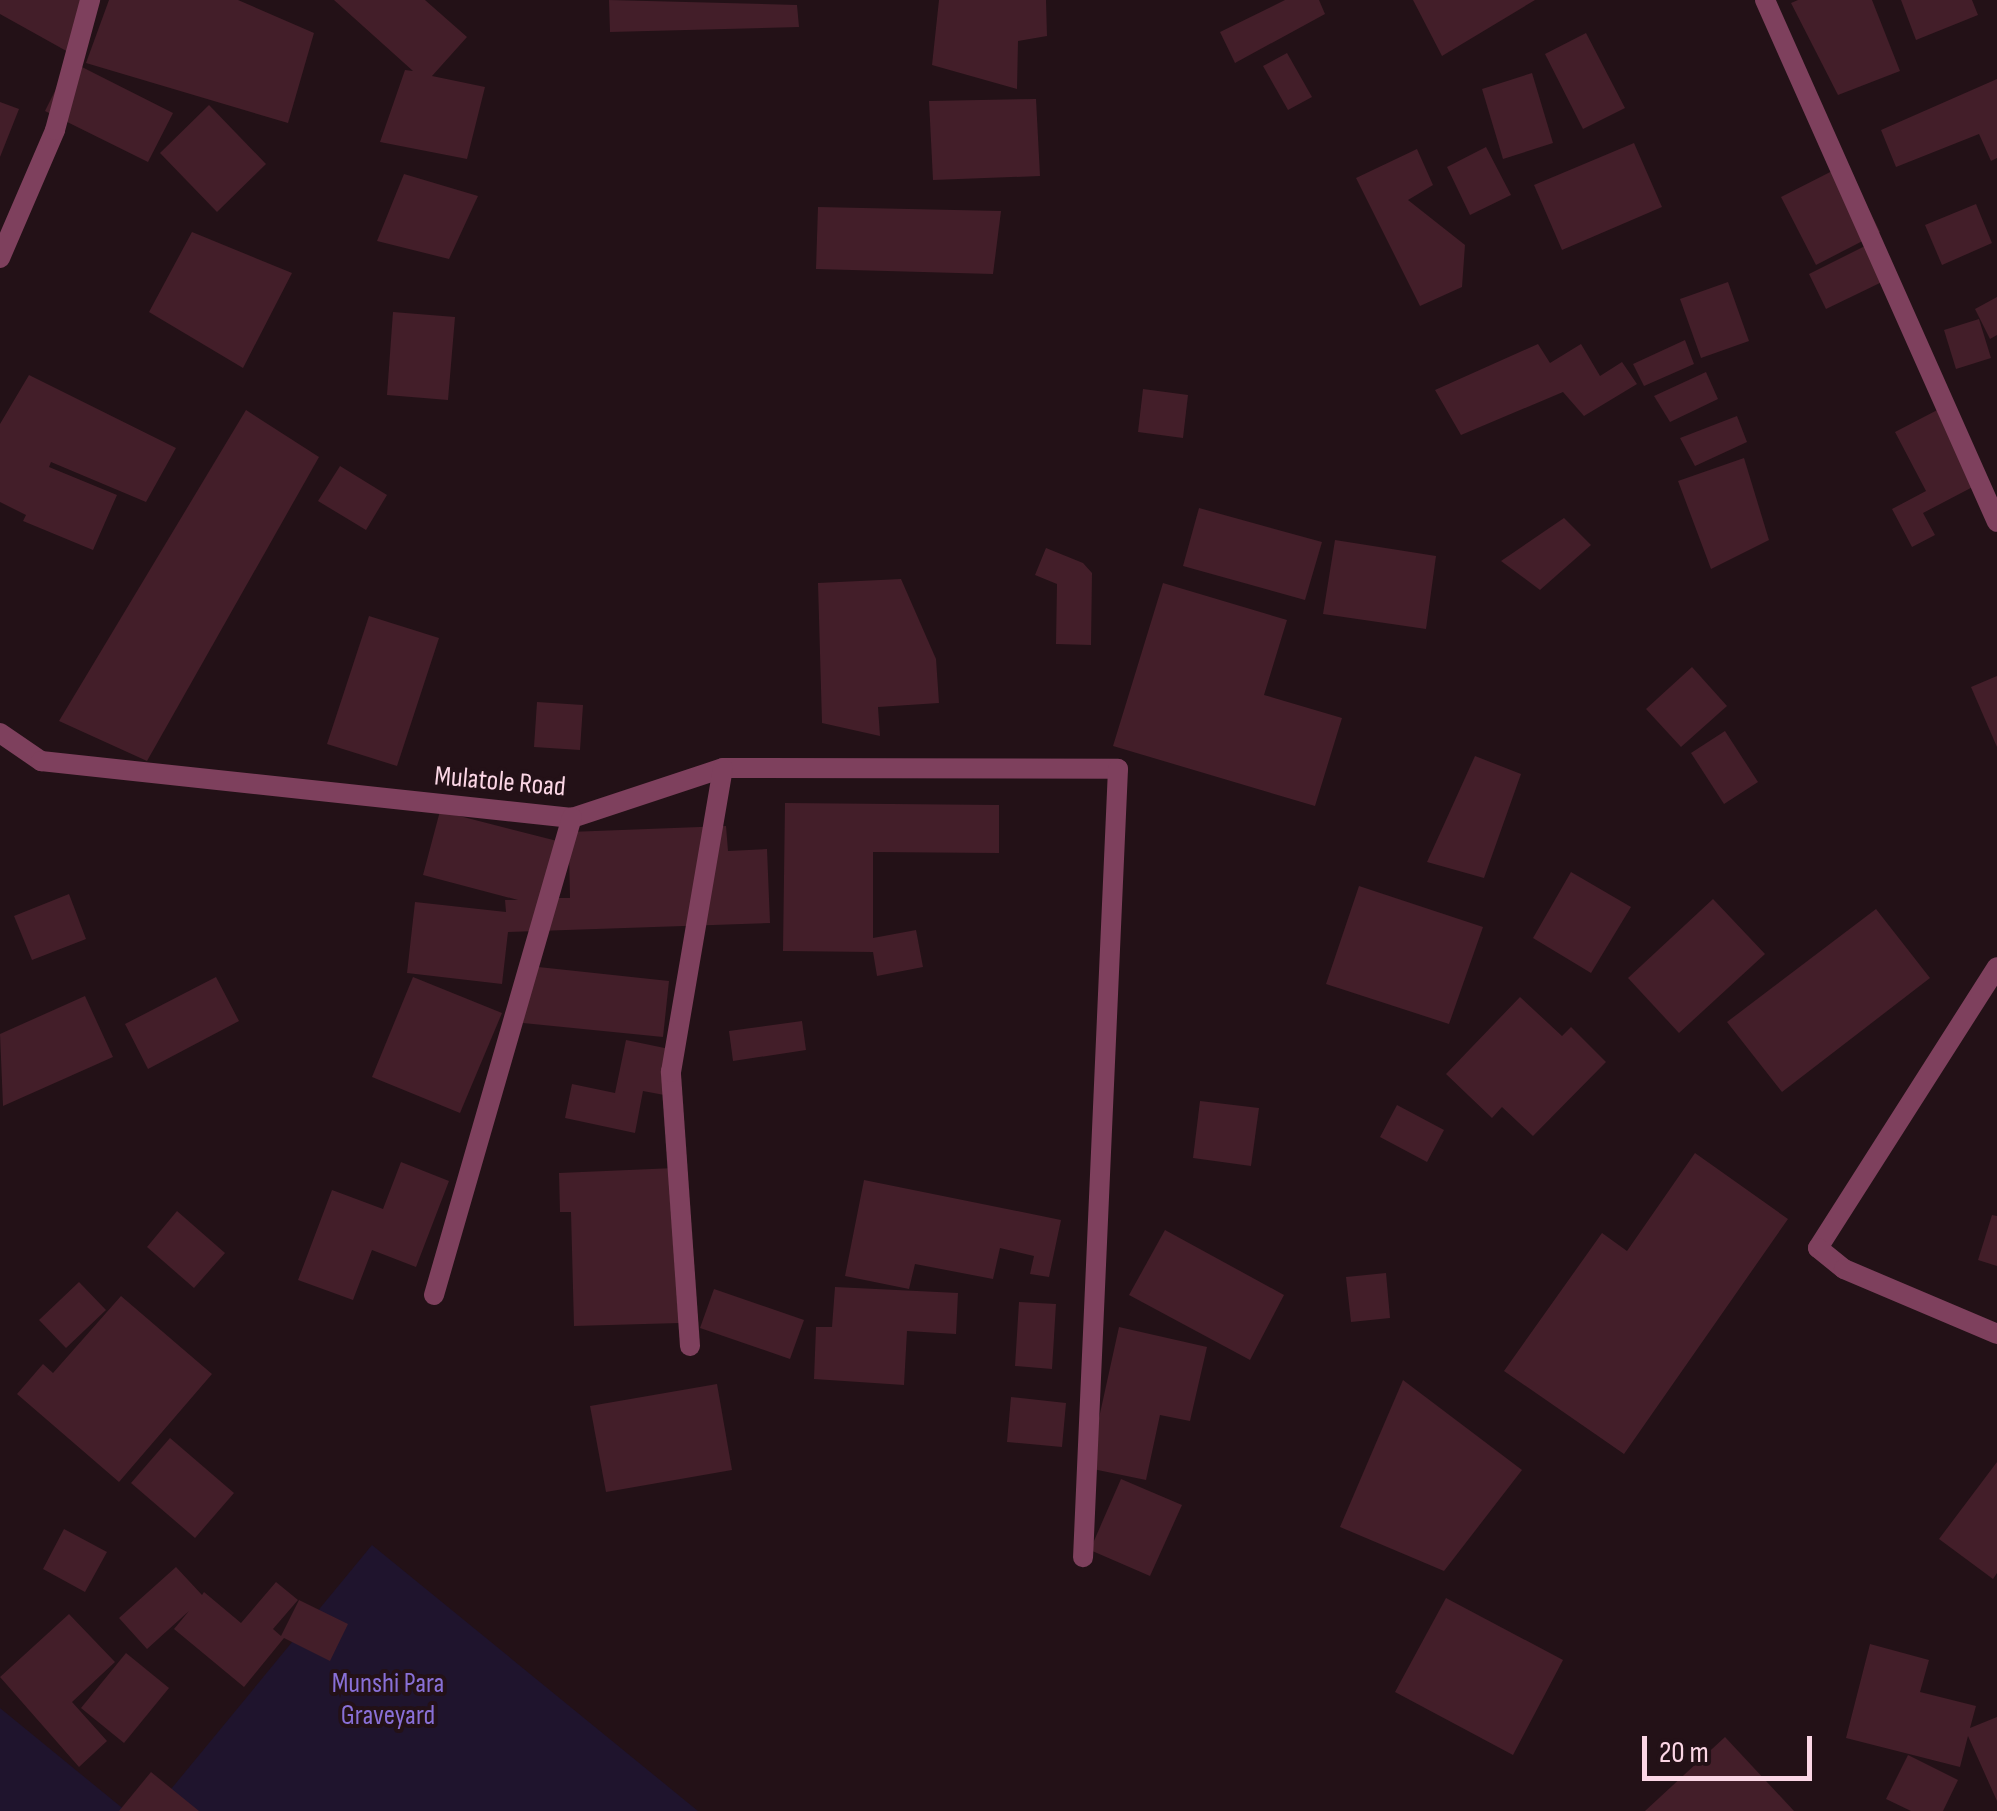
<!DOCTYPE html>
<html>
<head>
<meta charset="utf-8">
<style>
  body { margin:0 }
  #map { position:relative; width:1997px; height:1811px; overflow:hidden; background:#231117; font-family:"Sofia Sans Condensed",sans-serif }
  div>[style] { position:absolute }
  .green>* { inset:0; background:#1f142d }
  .building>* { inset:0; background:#431e29 }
  .service>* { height:20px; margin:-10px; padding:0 10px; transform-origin:10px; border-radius:10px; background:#7e405d }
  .minor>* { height:20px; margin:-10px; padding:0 10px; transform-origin:10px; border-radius:10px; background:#7e405d }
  span { translate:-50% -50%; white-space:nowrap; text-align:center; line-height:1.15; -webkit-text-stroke:8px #231117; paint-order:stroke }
  .street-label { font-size:28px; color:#fbd6e5 }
  .park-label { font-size:28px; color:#8970d7 }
  .scale { position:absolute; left:1642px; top:1736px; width:170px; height:45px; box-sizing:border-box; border:5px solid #fbd6e5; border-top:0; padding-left:12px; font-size:30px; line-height:35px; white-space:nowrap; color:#fbd6e5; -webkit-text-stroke:8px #231117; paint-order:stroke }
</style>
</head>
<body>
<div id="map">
  <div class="green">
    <div style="clip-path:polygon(372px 1545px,698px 1811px,153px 1811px)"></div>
    <div style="clip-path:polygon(0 1708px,126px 1811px,0 1811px)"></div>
  </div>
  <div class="building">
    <div style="clip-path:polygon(0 0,83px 0,70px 53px,0 14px)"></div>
    <div style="clip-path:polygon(109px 0,238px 0,314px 33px,288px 123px,86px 63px)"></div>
    <div style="clip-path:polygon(334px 0,425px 0,467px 37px,432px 76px,485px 87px,467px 159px,380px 142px,405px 70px,413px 71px)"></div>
    <div style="clip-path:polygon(609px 0,797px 5px,799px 27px,610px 32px)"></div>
    <div style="clip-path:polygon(939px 0,1046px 0,1047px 36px,1018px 41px,1017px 89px,932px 65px)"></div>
    <div style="clip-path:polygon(1285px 0,1319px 0,1325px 14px,1235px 63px,1220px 32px)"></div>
    <div style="clip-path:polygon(1413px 0,1535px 0,1442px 56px)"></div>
    <div style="clip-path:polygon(1798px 0,1872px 0,1900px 71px,1838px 95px,1791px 3px)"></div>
    <div style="clip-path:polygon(1901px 0,1972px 0,1978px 15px,1916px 40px)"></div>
    <div style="clip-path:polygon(1586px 33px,1625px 108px,1583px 129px,1545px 54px)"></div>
    <div style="clip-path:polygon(1287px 53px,1312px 97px,1288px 110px,1263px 66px)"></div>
    <div style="clip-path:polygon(70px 61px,173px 113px,148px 162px,45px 111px)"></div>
    <div style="clip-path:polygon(1532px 73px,1553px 143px,1503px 159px,1482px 89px)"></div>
    <div style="clip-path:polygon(1997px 79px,1997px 158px,1991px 161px,1979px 134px,1896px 167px,1881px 130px)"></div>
    <div style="clip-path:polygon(1036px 99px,1040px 176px,933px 180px,929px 101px)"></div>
    <div style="clip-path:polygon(0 102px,19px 109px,0 157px)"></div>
    <div style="clip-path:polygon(209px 105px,266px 164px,217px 212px,160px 153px)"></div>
    <div style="clip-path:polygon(1634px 143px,1662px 207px,1562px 250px,1534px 185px)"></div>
    <div style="clip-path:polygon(1486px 147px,1511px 195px,1470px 215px,1447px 167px)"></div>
    <div style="clip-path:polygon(1417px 149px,1433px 185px,1408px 200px,1465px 245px,1462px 287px,1420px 306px,1356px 178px)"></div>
    <div style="clip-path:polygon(1846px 164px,1880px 232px,1816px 265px,1781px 197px)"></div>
    <div style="clip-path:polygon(404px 174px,478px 196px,449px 259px,377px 241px)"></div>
    <div style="clip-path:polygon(1976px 204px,1992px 243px,1942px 265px,1925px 225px)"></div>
    <div style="clip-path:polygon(818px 207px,1001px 211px,993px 274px,816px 269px)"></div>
    <div style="clip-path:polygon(192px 232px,292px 273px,243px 368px,149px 312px)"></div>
    <div style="clip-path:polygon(1867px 245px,1884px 281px,1826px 309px,1809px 274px)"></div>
    <div style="clip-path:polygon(1728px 282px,1749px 341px,1701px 358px,1680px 299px)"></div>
    <div style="clip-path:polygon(1997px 297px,1997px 335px,1990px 339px,1975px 309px)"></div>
    <div style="clip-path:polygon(393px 312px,455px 317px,448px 400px,387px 395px)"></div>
    <div style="clip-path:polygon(1979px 319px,1991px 358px,1956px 369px,1944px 330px)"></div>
    <div style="clip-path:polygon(1685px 340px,1694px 364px,1644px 386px,1633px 364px)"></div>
    <div style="clip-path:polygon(1538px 344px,1550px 363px,1581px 344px,1600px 376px,1622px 362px,1637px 384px,1584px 416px,1563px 392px,1461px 435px,1435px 390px)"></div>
    <div style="clip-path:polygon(1706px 372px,1718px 399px,1670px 422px,1654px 396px)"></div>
    <div style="clip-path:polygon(29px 375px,176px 448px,146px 502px,51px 462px,49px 467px,117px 495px,93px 550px,23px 521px,26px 515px,0 502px,0 424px)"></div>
    <div style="clip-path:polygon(1143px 389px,1188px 395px,1183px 438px,1138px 432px)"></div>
    <div style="clip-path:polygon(1945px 406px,1986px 480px,1923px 513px,1935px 535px,1912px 547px,1892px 509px,1926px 491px,1895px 432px)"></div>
    <div style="clip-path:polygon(246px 410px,319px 457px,147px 761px,59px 721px)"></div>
    <div style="clip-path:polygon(1737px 416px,1747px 442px,1695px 466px,1680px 438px)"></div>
    <div style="clip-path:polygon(1744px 458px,1769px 540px,1711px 569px,1678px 481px)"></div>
    <div style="clip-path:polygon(340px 466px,387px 495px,366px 530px,318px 501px)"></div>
    <div style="clip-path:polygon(1199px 508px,1322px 542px,1305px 600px,1183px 566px)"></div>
    <div style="clip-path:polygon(1564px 518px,1591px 545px,1540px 590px,1501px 561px)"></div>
    <div style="clip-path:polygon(1335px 540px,1436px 556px,1426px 629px,1323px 614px)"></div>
    <div style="clip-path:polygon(1046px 548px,1083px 563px,1092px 573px,1091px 645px,1056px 644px,1057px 584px,1035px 575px)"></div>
    <div style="clip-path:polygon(901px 579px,936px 659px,939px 703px,878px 707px,880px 736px,822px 723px,818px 583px)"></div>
    <div style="clip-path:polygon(1163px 583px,1287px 620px,1264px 695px,1342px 718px,1315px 806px,1113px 746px)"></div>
    <div style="clip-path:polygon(369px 616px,439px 638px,397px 766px,327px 744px)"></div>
    <div style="clip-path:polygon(1692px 667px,1727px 706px,1681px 747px,1646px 709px)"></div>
    <div style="clip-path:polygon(1997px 676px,1997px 747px,1971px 687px)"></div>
    <div style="clip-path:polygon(537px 702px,583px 705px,580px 750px,534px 747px)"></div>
    <div style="clip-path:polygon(1725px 731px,1758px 782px,1724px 804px,1691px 753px)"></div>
    <div style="clip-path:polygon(1475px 756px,1521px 774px,1484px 878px,1427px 862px)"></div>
    <div style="clip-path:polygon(785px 803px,999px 805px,999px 853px,873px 852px,873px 938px,916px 930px,923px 967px,877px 976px,873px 952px,783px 951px)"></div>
    <div style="clip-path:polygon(evenodd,440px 811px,569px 844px,569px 832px,726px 826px,728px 851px,767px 849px,770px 923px,508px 932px,502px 984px,407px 973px,415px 902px,506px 912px,505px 900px,518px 900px,423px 875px,440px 811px,569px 851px,570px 898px,557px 898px,569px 851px)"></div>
    <div style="clip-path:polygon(1571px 872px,1631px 907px,1591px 973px,1533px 938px)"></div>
    <div style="clip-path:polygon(1359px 886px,1483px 927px,1449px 1024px,1326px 984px)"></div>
    <div style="clip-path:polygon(69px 894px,86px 939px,32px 960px,14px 916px)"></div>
    <div style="clip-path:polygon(1713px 899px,1765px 954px,1679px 1033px,1628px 978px)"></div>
    <div style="clip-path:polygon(1876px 909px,1930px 978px,1782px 1092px,1727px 1022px)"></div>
    <div style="clip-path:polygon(529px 966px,669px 981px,663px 1037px,523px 1023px)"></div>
    <div style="clip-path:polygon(216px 977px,239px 1021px,148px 1069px,125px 1024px)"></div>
    <div style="clip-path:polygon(413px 977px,502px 1013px,460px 1113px,372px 1077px)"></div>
    <div style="clip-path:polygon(85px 996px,113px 1057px,3px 1106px,0 1034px)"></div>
    <div style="clip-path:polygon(1520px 997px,1562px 1036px,1571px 1027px,1606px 1062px,1533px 1136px,1502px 1107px,1492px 1118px,1446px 1074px)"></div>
    <div style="clip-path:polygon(802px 1021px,806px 1050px,733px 1061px,729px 1031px)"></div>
    <div style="clip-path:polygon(626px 1040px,684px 1052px,675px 1097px,643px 1091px,635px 1133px,565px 1118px,572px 1084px,615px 1093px)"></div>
    <div style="clip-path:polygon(1200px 1101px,1259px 1108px,1251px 1166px,1193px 1158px)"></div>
    <div style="clip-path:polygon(1397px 1105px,1444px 1130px,1427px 1162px,1380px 1137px)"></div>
    <div style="clip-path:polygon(1695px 1153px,1788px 1219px,1624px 1454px,1504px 1371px,1602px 1233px,1627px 1251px)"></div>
    <div style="clip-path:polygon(401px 1162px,449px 1181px,416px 1267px,372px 1250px,353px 1300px,298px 1280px,332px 1190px,383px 1209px)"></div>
    <div style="clip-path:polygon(675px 1168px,680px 1323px,574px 1326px,571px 1212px,560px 1212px,559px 1173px)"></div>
    <div style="clip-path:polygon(864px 1180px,1061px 1220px,1049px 1277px,1030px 1274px,1034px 1256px,1000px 1248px,993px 1279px,915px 1264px,909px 1289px,845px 1276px)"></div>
    <div style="clip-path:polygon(177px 1211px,225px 1253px,194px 1288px,147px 1247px)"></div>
    <div style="clip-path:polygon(1992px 1215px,1997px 1216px,1997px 1266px,1978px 1260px)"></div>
    <div style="clip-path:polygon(1165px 1230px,1284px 1295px,1250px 1360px,1129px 1295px)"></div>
    <div style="clip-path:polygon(1386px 1273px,1390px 1318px,1351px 1322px,1346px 1277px)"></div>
    <div style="clip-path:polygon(79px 1282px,106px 1310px,66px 1348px,39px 1320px)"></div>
    <div style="clip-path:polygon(835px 1287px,958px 1293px,956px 1334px,907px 1331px,904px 1385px,814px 1379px,816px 1327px,832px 1327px)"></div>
    <div style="clip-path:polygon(714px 1289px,804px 1320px,790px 1359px,700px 1328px)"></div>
    <div style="clip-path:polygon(121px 1296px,212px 1374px,119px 1482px,17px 1394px,43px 1364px,53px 1373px)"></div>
    <div style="clip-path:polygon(1019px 1302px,1056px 1304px,1052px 1369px,1015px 1366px)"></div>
    <div style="clip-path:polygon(1119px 1327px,1207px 1347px,1190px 1421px,1160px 1415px,1146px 1480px,1088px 1468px)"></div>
    <div style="clip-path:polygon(1403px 1380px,1522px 1470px,1444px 1571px,1340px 1527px)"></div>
    <div style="clip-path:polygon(717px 1384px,732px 1470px,606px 1492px,590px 1406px)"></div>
    <div style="clip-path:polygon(1011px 1397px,1066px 1403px,1062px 1447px,1007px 1442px)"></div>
    <div style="clip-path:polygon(170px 1438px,234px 1493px,195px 1538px,131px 1483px)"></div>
    <div style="clip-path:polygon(1997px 1462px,1997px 1573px,1993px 1579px,1939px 1539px)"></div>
    <div style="clip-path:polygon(1121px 1479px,1182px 1505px,1150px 1576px,1090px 1550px)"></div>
    <div style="clip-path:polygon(64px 1529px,107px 1552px,85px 1592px,43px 1569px)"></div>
    <div style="clip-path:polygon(176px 1567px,202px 1595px,204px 1592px,241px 1623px,276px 1582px,298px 1600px,273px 1629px,281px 1636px,299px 1600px,348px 1624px,330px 1661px,284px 1638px,244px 1687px,174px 1629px,189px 1611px,147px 1649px,119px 1618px)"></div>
    <div style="clip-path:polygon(1446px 1598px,1563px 1660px,1513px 1755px,1395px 1692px)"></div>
    <div style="clip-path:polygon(69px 1614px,115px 1662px,72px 1702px,107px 1741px,79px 1767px,0 1677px)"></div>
    <div style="clip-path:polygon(1870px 1644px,1929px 1660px,1920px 1692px,1976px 1706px,1970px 1728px,1997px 1717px,1997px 1801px,1968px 1736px,1960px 1767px,1846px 1738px)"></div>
    <div style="clip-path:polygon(126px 1653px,169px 1688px,124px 1743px,81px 1708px)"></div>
    <div style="clip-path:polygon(1725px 1737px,1794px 1811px,1645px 1811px)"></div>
    <div style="clip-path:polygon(1908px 1755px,1958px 1780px,1943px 1811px,1911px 1811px,1886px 1799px)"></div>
    <div style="clip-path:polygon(151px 1772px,199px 1811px,119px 1811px)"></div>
  </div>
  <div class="service">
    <div style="left:1765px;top:0;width:571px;rotate:66.04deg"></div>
    <div style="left:1818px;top:1248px;width:333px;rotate:-57.5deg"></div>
  </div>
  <div class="minor">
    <div style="left:0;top:258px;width:139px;rotate:-66.7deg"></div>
    <div style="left:55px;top:130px;width:135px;rotate:-74.9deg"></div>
    <div style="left:0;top:733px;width:50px;rotate:34.3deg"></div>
    <div style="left:41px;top:761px;width:534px;rotate:6.13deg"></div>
    <div style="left:572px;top:818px;width:159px;rotate:-18.3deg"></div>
    <div style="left:723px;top:768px;width:395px;rotate:0.1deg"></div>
    <div style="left:1118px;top:769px;width:789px;rotate:92.54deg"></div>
    <div style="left:1818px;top:1248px;width:33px;rotate:39deg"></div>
    <div style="left:1844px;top:1269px;width:166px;rotate:23deg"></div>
    <div style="left:434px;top:1295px;width:497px;rotate:-73.9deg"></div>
    <div style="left:690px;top:1346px;width:275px;rotate:-94deg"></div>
    <div style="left:671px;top:1072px;width:308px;rotate:-80.3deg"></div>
  </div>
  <div class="street-label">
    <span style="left:500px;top:782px;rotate:5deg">Mulatole Road</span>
  </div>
  <div class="park-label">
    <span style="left:388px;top:1700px">Munshi Para<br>Graveyard</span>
  </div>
  <div class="scale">20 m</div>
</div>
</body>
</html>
